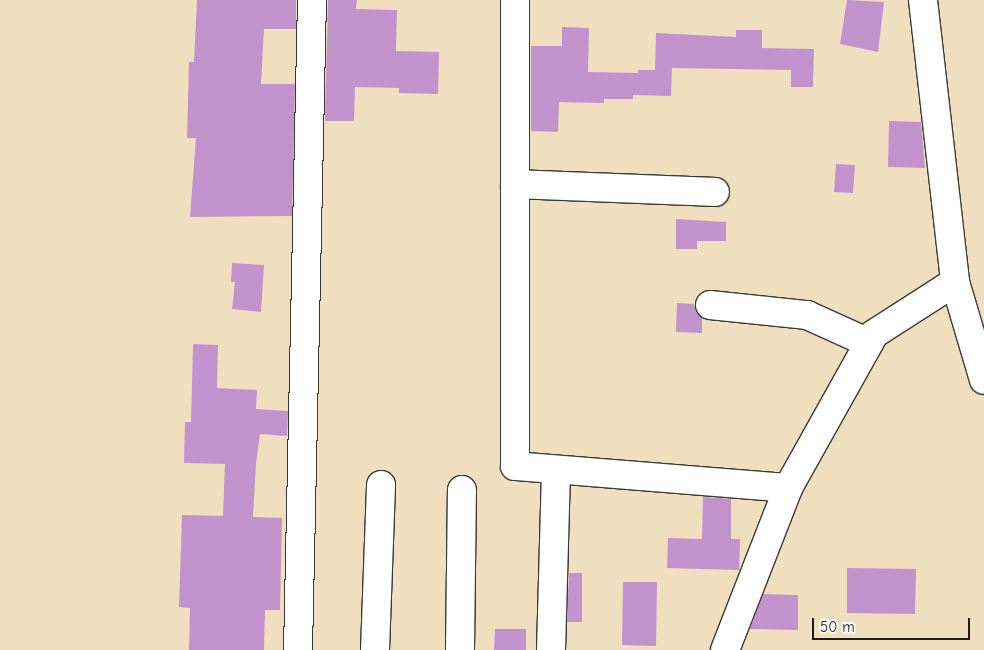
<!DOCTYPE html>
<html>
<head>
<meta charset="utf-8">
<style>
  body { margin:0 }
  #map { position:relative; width:984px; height:650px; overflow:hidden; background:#efdfbf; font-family:"Comic Neue",sans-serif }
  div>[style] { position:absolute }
  .building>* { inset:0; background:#c292cd }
  .roads { filter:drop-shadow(1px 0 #3c3934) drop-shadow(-1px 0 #3c3934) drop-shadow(0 1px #3c3934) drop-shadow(0 -1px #3c3934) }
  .minor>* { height:28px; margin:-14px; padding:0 14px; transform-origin:14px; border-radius:14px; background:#fff }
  span { translate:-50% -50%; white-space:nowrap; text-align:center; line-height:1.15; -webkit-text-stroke:4.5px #fdfcf7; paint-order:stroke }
  .scale { position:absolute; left:812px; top:618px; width:158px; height:22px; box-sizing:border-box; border:2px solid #1c1c1c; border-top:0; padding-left:6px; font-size:15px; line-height:18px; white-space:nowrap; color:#1c1c1c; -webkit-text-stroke:4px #fdfcf7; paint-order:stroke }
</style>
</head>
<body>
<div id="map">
  <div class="building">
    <div style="clip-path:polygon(197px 0,296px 0,296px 29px,264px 29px,261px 84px,295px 84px,292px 216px,190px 217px,196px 138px,187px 138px,189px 62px,194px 62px)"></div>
    <div style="clip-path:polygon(328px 0,357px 0,356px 9px,397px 10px,396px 51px,439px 52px,438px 94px,399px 93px,399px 88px,355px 87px,354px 121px,325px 121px)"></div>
    <div style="clip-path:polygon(847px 0,884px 2px,878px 52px,840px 44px)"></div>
    <div style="clip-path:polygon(562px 27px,589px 28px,588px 72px,638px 73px,638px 70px,655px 70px,656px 33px,736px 37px,736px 30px,762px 30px,762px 48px,814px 49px,813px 87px,791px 87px,791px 70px,672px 68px,671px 96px,633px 95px,633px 99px,604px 99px,604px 103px,559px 102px,558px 132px,531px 131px,531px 46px,562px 46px)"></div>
    <div style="clip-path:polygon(889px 121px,921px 122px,925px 168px,888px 167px)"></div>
    <div style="clip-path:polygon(836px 164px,855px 165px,853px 193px,834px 192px)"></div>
    <div style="clip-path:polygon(676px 219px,726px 222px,726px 241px,697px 241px,697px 249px,676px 249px)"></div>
    <div style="clip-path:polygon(232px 263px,264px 265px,261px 312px,232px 309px,235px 282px,231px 282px)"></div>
    <div style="clip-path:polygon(677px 303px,694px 304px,696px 312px,702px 318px,702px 333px,676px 332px)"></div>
    <div style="clip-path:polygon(193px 344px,218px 345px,217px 388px,257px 390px,256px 409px,288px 411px,287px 436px,260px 434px,256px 463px,253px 517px,282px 518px,280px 610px,265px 610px,264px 650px,189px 650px,190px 608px,179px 607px,182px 515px,223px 516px,225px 464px,184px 463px,185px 422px,191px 422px)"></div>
    <div style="clip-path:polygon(703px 497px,731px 499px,731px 539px,740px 539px,739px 570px,667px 568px,668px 538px,702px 539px)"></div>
    <div style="clip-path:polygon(847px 568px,916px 569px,915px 614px,847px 613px)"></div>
    <div style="clip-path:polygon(569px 573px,582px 573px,582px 622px,567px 622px)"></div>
    <div style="clip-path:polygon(623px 582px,657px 582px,656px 646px,622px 645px)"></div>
    <div style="clip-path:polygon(763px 594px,798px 595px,798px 630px,750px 629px)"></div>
    <div style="clip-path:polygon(495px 629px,526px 629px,526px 650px,494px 650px)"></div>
  </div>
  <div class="roads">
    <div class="minor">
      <div style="left:515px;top:0;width:466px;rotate:90deg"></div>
      <div style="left:515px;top:466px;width:274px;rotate:4.6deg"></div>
      <div style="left:923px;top:0;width:284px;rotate:83.5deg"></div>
      <div style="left:955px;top:282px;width:102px;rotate:73.5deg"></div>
      <div style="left:515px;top:184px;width:200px;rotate:2.3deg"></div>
      <div style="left:710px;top:305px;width:98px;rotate:5.9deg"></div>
      <div style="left:807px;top:315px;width:68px;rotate:24.3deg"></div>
      <div style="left:298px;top:650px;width:650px;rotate:-88.77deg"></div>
      <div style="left:375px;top:650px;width:165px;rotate:-87.9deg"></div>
      <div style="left:460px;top:650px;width:160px;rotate:-89.3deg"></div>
      <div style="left:551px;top:650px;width:180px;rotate:-88.4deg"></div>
      <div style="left:725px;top:650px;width:174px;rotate:-68.7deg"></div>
      <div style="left:788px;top:488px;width:176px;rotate:-60.8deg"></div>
      <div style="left:874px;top:334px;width:96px;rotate:-32.7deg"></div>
    </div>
  </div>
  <div class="scale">50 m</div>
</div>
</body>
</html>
